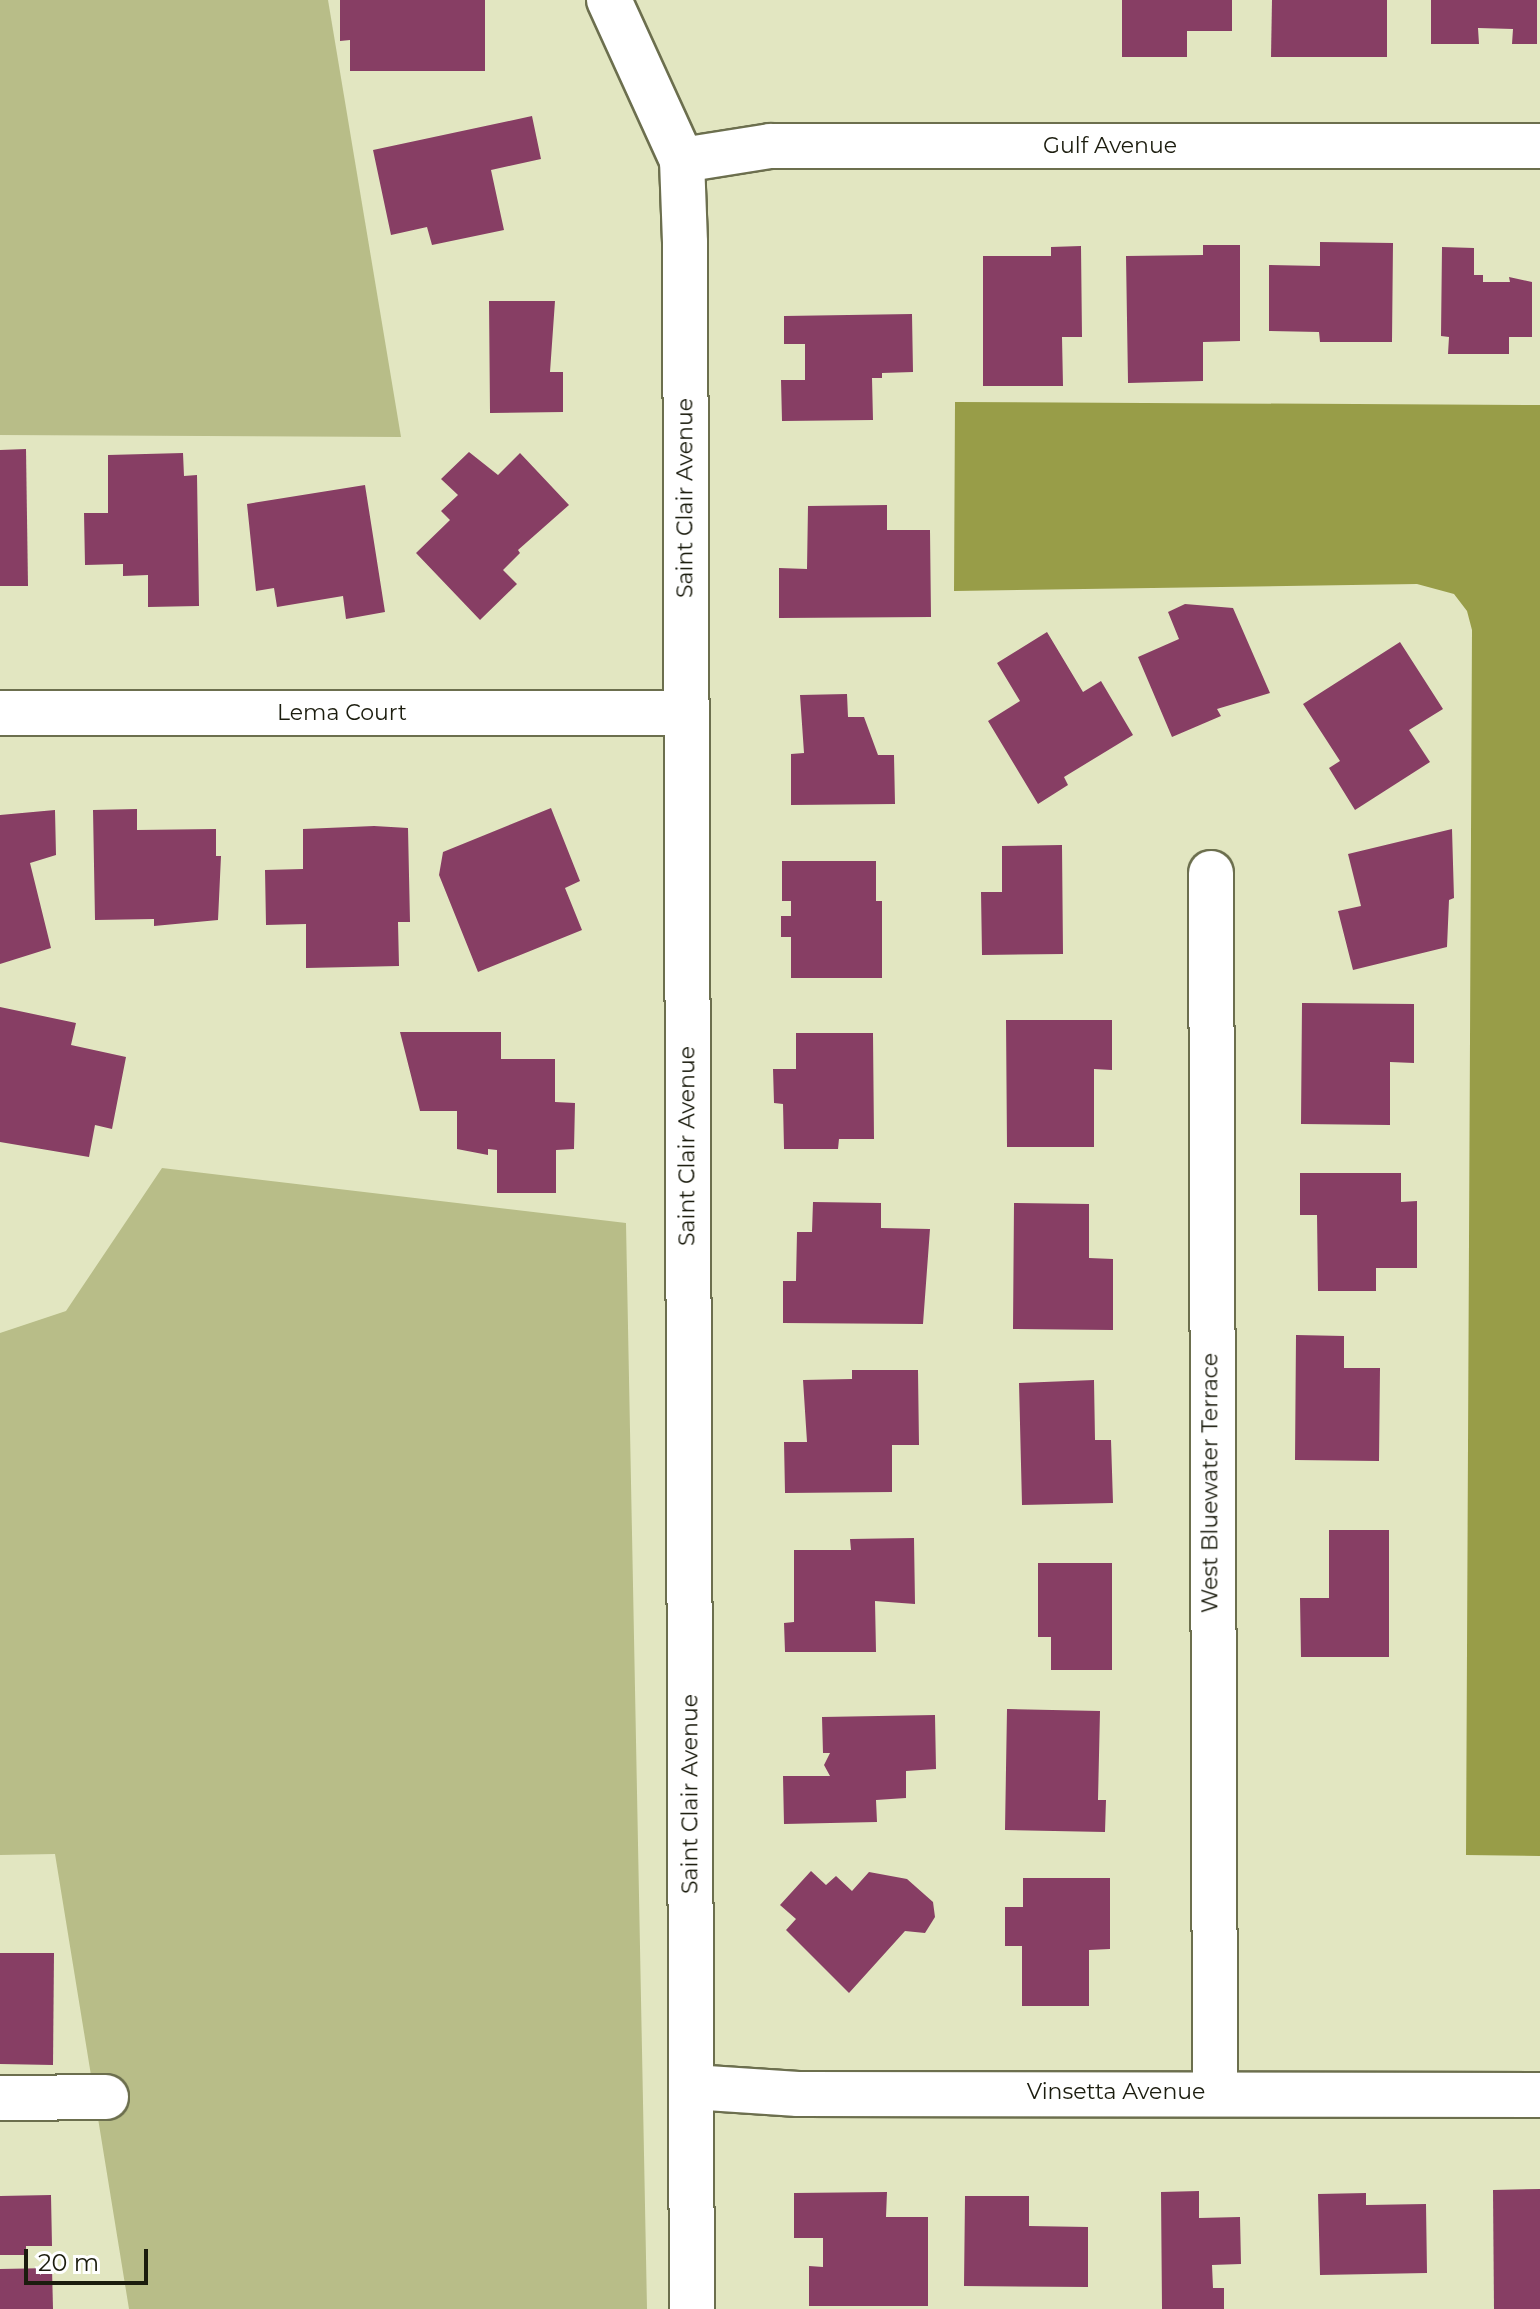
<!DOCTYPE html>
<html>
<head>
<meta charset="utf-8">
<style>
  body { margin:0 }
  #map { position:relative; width:1540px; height:2309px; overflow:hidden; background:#e2e6c1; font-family:Montserrat,sans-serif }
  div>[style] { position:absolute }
  .green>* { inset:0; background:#b8bd88 }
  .water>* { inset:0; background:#989d48 }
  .building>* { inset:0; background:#873e64 }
  .roads { filter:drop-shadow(2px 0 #6c6f4e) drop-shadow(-2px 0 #6c6f4e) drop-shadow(0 2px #6c6f4e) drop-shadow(0 -2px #6c6f4e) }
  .street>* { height:44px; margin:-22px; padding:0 22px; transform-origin:22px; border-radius:22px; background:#fff }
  span { translate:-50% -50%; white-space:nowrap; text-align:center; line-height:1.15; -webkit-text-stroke:8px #fff; paint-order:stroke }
  .street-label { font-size:22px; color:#1b1c0e }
  .scale { position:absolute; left:24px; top:2249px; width:124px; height:36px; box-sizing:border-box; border:4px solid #1b1c0e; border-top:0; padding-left:10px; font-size:24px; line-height:28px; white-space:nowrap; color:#1b1c0e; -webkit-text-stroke:6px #fff; paint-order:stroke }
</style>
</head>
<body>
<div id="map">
  <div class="green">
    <div style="clip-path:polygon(0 0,328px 0,401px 437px,0 435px)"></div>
    <div style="clip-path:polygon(162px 1168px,626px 1223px,647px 2309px,129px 2309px,55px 1854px,0 1855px,0 1333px,66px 1311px)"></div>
  </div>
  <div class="water">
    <div style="clip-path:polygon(955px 402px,1540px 405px,1540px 1856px,1466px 1855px,1472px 630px,1467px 611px,1454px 594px,1417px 584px,954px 591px)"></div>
  </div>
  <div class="building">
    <div style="clip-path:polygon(340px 0,485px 0,485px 71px,350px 71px,350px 40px,340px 41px)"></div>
    <div style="clip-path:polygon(1122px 0,1232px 0,1232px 31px,1187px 31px,1187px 57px,1122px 57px)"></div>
    <div style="clip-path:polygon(1272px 0,1387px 0,1387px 57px,1271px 57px)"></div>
    <div style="clip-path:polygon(1431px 0,1537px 0,1537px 44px,1512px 44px,1513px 29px,1478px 28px,1479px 44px,1431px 44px)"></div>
    <div style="clip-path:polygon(532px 116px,541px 159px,491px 170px,504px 230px,432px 245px,427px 227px,391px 235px,373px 150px)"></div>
    <div style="clip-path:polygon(1320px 242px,1393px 243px,1392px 342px,1320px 342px,1319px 332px,1269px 331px,1269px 265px,1320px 266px)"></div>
    <div style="clip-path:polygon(1203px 245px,1240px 245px,1240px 341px,1203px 342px,1203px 381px,1128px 383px,1126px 256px,1203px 255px)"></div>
    <div style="clip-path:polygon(1081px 246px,1082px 337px,1062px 337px,1063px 386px,983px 386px,983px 256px,1051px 256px,1051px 247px)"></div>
    <div style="clip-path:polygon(1442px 247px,1474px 248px,1474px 275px,1483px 275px,1483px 282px,1510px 282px,1509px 277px,1532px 282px,1532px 337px,1509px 337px,1509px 354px,1448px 354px,1449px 337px,1441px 336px)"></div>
    <div style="clip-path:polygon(489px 301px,555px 301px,550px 372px,563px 372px,563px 412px,490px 413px)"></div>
    <div style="clip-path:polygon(912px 314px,913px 372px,882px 373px,882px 378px,872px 378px,873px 420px,782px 421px,781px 380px,805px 380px,805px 344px,784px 344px,784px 316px)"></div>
    <div style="clip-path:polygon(26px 449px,28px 586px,0 586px,0 450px)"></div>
    <div style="clip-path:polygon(469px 452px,498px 475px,520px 453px,569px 505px,518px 550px,520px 553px,503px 570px,517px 584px,480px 620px,416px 553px,450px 520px,441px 511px,458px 495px,441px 479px)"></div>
    <div style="clip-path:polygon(183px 453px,184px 476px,197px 475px,199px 606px,148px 607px,148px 575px,123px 576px,123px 564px,85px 565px,84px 513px,108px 513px,108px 455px)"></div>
    <div style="clip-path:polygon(365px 485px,385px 612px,346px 619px,343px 596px,277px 607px,274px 588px,256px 591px,247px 504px)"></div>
    <div style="clip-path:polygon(887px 505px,887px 530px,930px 530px,931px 617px,779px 618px,779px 568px,807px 569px,808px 506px)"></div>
    <div style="clip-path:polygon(1185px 604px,1233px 608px,1270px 693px,1217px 709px,1221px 716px,1172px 737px,1138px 657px,1179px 639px,1168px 612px)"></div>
    <div style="clip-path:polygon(1047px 632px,1083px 692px,1101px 681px,1133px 735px,1064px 777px,1068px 785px,1038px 804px,988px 721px,1020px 701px,997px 663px)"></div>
    <div style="clip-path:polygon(1400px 642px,1443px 709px,1409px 730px,1430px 762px,1355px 810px,1329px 768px,1340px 761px,1303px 704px)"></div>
    <div style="clip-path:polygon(847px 694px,848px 717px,864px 717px,878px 755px,894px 755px,895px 804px,791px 805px,791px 754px,804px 753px,800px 695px)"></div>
    <div style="clip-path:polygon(551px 808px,580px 881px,565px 888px,582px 930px,478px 972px,439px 875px,443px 852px)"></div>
    <div style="clip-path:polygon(137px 809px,137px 830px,216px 829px,216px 856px,221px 856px,218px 920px,154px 926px,154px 919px,95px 920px,93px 810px)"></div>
    <div style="clip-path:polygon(55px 810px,56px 855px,30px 863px,51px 948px,0 964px,0 815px)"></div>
    <div style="clip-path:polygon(374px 826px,408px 828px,410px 922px,398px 922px,399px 966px,306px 968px,306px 924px,266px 925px,265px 870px,303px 869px,303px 829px)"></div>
    <div style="clip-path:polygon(1452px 829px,1454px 898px,1449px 900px,1447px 947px,1353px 970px,1338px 911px,1361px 906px,1348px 854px)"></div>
    <div style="clip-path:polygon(1062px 845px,1063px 954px,982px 955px,981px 892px,1002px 892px,1002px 846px)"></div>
    <div style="clip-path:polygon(782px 861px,876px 861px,876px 901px,882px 901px,882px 978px,791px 978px,791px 937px,781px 937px,781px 916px,791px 916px,791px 901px,782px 901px)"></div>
    <div style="clip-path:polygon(1302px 1003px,1414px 1004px,1414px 1063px,1390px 1062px,1390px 1125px,1301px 1124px)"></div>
    <div style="clip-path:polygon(0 1007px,76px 1023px,71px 1045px,126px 1057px,112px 1129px,95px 1125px,89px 1157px,0 1142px)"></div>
    <div style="clip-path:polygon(1006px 1020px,1112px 1020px,1112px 1070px,1094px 1069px,1094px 1147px,1007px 1147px)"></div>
    <div style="clip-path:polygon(400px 1032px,501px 1032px,501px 1059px,555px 1059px,555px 1102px,575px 1103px,574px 1149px,556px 1150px,556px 1193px,497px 1193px,497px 1150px,488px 1149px,488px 1155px,457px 1149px,457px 1111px,420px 1111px)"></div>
    <div style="clip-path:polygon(796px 1033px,873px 1033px,874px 1139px,839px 1139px,838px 1149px,784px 1149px,783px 1104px,774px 1103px,773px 1069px,796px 1069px)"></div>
    <div style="clip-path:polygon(1300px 1173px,1401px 1173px,1401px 1202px,1417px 1201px,1417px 1268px,1376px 1268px,1376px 1291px,1318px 1291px,1317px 1215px,1300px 1215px)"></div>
    <div style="clip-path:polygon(813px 1202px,881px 1203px,881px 1228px,930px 1229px,923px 1324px,783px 1323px,783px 1281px,796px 1281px,797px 1232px,812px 1232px)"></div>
    <div style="clip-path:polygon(1014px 1203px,1089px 1204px,1089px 1258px,1113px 1259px,1113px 1330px,1013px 1329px)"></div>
    <div style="clip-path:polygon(1296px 1335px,1344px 1336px,1344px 1368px,1380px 1368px,1379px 1461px,1295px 1460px)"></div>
    <div style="clip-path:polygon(852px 1370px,918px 1370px,919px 1445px,892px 1445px,892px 1492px,785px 1493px,784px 1442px,807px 1442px,803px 1380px,852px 1379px)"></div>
    <div style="clip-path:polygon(1094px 1380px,1095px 1440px,1111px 1440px,1113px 1503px,1022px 1505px,1019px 1383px)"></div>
    <div style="clip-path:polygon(1329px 1530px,1389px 1530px,1389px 1657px,1301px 1657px,1300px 1598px,1329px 1598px)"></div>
    <div style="clip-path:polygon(914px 1538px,915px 1604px,875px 1601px,876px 1652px,785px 1652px,784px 1623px,794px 1622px,794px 1550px,851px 1550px,850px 1539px)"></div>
    <div style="clip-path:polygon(1038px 1563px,1112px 1563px,1112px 1670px,1051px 1670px,1051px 1637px,1038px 1637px)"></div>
    <div style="clip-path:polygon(1007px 1709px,1100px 1711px,1098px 1800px,1106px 1800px,1105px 1832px,1005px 1830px)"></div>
    <div style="clip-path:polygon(935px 1715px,936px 1769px,906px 1771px,906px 1798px,876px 1800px,877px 1822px,784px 1824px,783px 1776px,830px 1776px,824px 1765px,830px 1753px,823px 1753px,822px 1717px)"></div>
    <div style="clip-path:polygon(811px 1871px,826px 1885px,836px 1876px,852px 1891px,869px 1872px,907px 1879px,933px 1902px,935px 1917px,925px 1933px,905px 1931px,849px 1993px,786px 1930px,796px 1919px,780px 1905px)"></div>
    <div style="clip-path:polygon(1023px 1878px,1110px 1878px,1110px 1949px,1089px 1950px,1089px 2006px,1022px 2006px,1022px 1946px,1005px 1946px,1005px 1907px,1023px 1907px)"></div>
    <div style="clip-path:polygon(0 1953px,54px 1953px,53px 2065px,0 2064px)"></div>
    <div style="clip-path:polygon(1540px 2189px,1540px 2309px,1494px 2309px,1493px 2190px)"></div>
    <div style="clip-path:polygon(1199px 2191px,1199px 2218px,1240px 2217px,1241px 2264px,1212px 2265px,1213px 2288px,1224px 2288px,1224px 2309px,1162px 2309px,1161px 2192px)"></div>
    <div style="clip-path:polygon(887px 2192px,886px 2217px,928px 2217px,928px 2306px,809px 2306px,809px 2266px,823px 2267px,823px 2238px,794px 2238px,794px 2193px)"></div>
    <div style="clip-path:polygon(1366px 2193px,1366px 2205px,1426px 2204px,1427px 2273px,1320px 2275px,1318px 2194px)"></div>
    <div style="clip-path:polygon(51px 2195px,52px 2246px,26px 2246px,26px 2255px,0 2255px,0 2196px)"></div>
    <div style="clip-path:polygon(965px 2196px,1029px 2196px,1029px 2226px,1088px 2227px,1088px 2287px,964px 2286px)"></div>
    <div style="clip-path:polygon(52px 2268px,53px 2309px,0 2309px,0 2269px)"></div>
  </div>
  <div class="roads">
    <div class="street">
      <div style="left:609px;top:0;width:176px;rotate:65.5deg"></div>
      <div style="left:682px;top:160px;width:83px;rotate:87.9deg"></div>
      <div style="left:685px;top:243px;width:2066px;rotate:89.81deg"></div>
      <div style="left:682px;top:160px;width:89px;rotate:-9deg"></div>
      <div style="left:770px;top:146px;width:770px"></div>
      <div style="left:0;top:713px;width:685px"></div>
      <div style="left:1211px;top:873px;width:1220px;rotate:89.81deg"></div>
      <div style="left:692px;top:2087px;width:106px;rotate:3.8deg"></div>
      <div style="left:798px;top:2094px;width:742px;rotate:0.08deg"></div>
      <div style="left:0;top:2098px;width:106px;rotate:-0.5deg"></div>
    </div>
  </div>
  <div class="street-label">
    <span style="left:1110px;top:146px">Gulf Avenue</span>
    <span style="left:685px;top:498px;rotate:-90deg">Saint Clair Avenue</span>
    <span style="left:342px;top:713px">Lema Court</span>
    <span style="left:687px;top:1146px;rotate:-90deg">Saint Clair Avenue</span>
    <span style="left:1210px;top:1483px;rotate:-90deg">West Bluewater Terrace</span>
    <span style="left:690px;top:1794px;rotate:-90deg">Saint Clair Avenue</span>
    <span style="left:1116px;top:2092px">Vinsetta Avenue</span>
  </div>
  <div class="scale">20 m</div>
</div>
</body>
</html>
